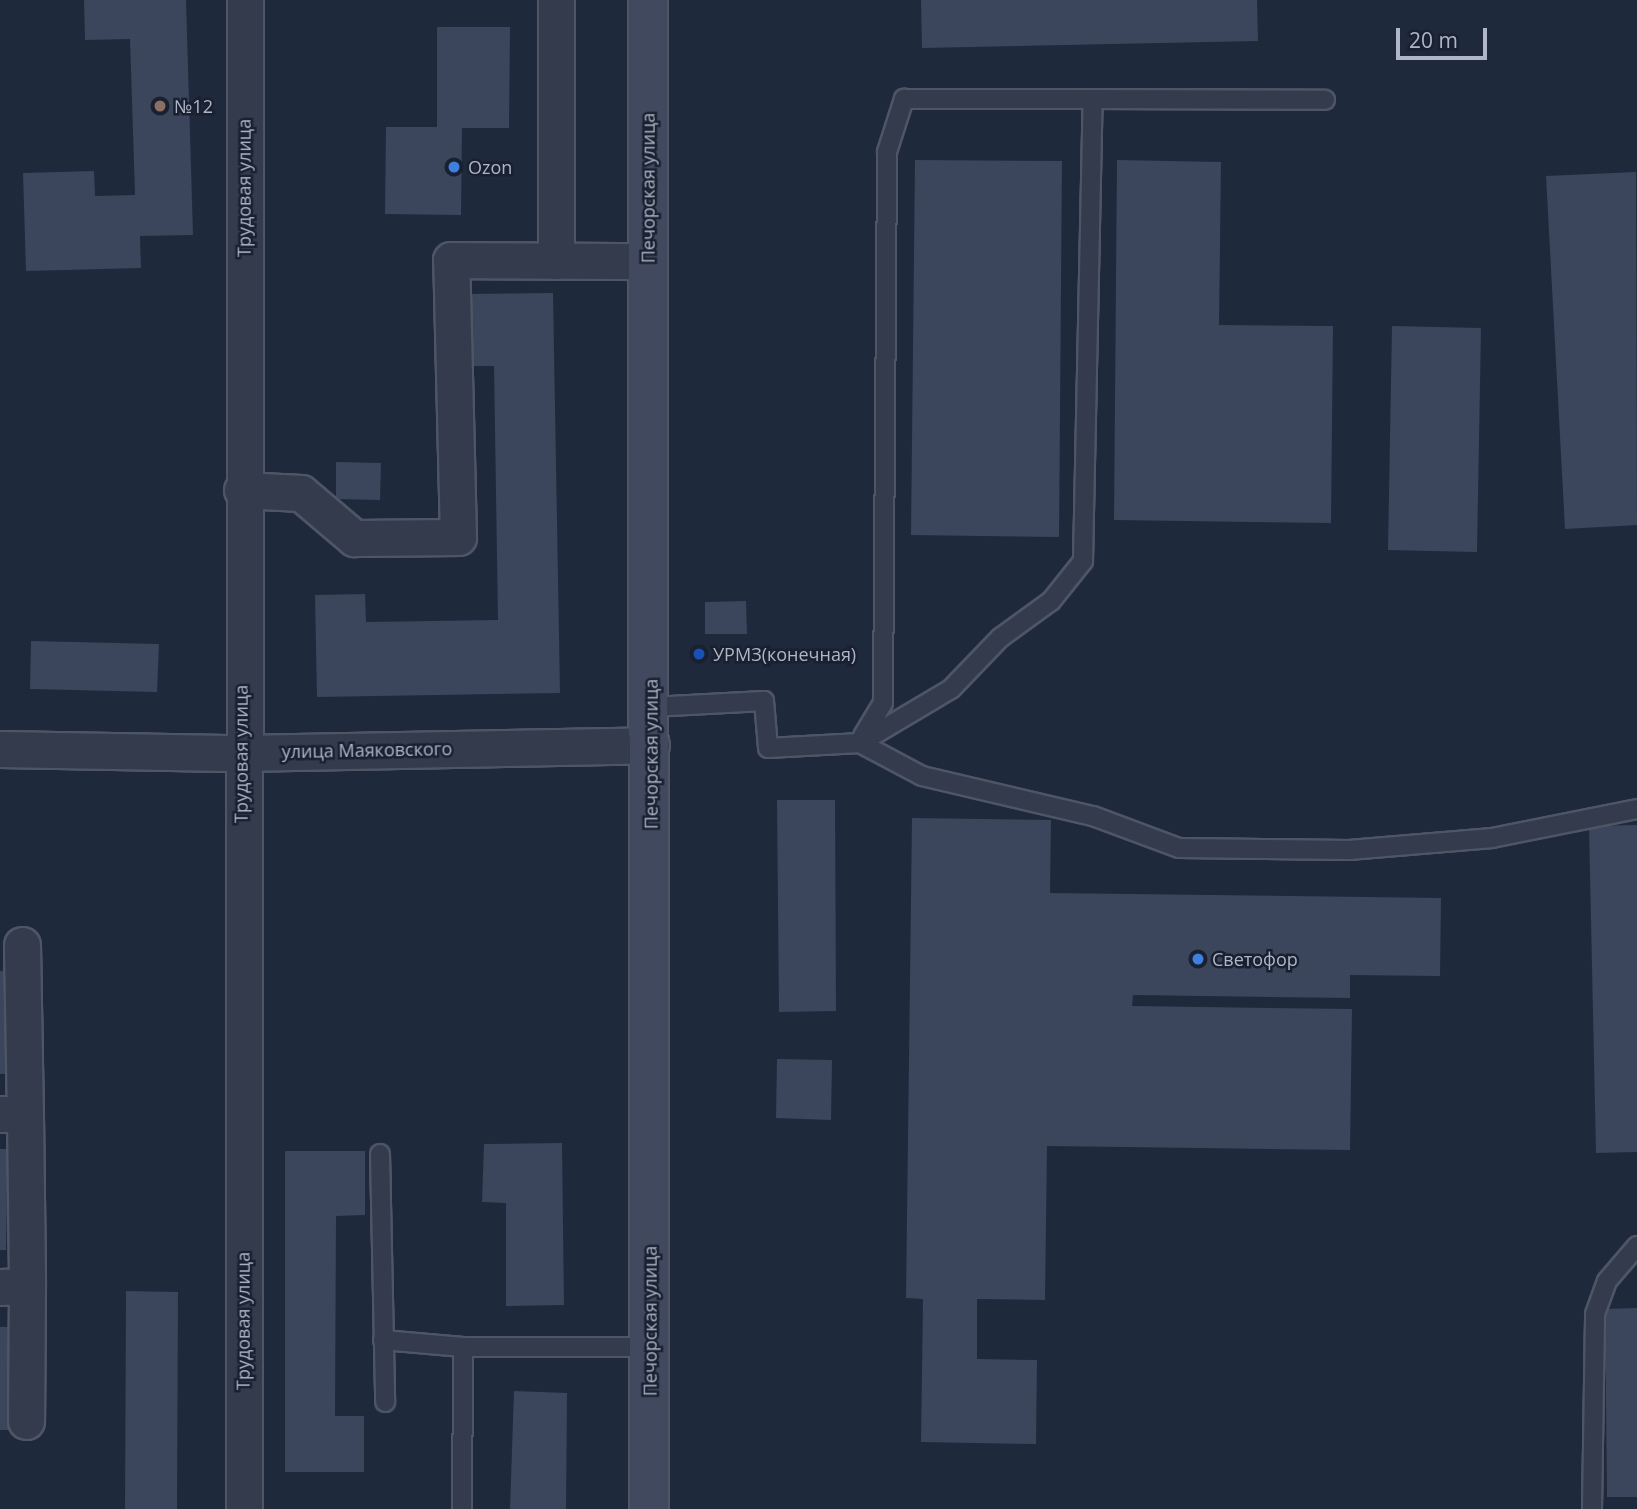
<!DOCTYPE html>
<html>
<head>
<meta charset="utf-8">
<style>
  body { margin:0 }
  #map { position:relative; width:1637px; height:1509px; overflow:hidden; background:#1f293c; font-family:"Open Sans",sans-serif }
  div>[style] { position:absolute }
  .building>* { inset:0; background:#3b455c }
  .roads { filter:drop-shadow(2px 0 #4e5666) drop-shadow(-2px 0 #4e5666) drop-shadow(0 2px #4e5666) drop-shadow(0 -2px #4e5666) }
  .lane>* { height:18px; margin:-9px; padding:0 9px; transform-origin:9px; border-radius:9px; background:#333b4c }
  .street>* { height:35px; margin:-17.5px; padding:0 17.5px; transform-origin:17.5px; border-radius:17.5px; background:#333b4c }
  .secondary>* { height:38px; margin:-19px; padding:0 19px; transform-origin:19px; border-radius:19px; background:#41495f }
  .dots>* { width:19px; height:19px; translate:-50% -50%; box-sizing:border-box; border:4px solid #192030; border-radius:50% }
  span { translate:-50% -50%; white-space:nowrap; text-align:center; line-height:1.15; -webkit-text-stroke:5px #192030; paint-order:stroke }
  .poi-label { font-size:18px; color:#aeb6c8 }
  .left { translate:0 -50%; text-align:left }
  .street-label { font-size:18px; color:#aeb6c8 }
  .scale { position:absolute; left:1396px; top:28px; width:91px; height:32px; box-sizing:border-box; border:4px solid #aeb6c8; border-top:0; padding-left:9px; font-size:21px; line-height:24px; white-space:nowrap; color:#aeb6c8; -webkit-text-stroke:5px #192030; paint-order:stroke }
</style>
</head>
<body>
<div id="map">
  <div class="building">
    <div style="clip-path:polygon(84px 0,186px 0,193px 235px,140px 236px,141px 268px,26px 271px,23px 173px,94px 171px,95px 196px,135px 195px,130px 39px,85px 40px)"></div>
    <div style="clip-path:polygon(921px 0,1257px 0,1258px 41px,922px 48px)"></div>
    <div style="clip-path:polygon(437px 27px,510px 27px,509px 128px,462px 128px,461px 215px,385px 214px,386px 127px,437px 127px)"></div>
    <div style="clip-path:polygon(915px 160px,1062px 161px,1059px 537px,911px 535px)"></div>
    <div style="clip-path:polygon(1117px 160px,1221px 162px,1219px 325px,1333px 326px,1331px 523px,1114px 520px)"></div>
    <div style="clip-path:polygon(1636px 172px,1637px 525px,1565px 529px,1546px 176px)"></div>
    <div style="clip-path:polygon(553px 293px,560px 693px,317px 697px,315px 595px,365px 594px,366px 622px,498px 620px,494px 366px,467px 366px,466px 294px)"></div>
    <div style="clip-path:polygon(1392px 326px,1481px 328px,1477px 552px,1388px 550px)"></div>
    <div style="clip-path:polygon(336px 462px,381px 463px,380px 500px,336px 499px)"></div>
    <div style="clip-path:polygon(746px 601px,747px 634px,705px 634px,705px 602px)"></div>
    <div style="clip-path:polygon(31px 641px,159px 644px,157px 692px,30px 689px)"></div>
    <div style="clip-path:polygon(777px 800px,835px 800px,836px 1011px,779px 1012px)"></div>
    <div style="clip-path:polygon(912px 818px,1051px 820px,1050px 893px,1441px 898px,1440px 976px,1350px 975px,1350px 998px,1133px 995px,1132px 1006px,1352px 1009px,1350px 1150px,1047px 1146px,1045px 1300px,977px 1299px,977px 1359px,1037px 1360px,1036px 1444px,921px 1442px,923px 1299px,906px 1298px)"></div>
    <div style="clip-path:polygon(1637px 825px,1637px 1152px,1596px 1153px,1589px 826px)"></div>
    <div style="clip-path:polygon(0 971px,5px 971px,8px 1074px,0 1074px)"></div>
    <div style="clip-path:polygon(777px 1059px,832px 1060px,831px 1120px,776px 1118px)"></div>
    <div style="clip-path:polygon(562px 1143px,564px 1305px,506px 1306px,506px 1203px,482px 1202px,484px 1144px)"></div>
    <div style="clip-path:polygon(0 1149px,8px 1149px,6px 1250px,0 1250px)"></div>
    <div style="clip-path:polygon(285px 1151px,365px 1151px,365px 1215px,336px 1216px,335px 1416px,364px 1416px,364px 1472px,285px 1472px)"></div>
    <div style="clip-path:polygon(126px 1291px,178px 1292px,177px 1509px,125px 1509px)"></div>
    <div style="clip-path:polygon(1637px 1308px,1637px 1497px,1607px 1497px,1605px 1309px)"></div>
    <div style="clip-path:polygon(0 1327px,8px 1327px,9px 1430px,0 1430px)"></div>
    <div style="clip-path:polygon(514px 1391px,567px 1393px,566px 1509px,510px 1509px)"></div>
  </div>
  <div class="roads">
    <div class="lane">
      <div style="left:651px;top:707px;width:113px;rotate:-3deg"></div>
      <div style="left:764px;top:701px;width:47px;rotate:85.1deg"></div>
      <div style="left:768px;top:748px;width:92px;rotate:-3.1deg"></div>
      <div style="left:860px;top:743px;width:70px;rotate:28deg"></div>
      <div style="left:922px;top:776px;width:176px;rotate:13.2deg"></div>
      <div style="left:1093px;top:816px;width:92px;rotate:20.4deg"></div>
      <div style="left:1179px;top:848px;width:170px;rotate:0.7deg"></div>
      <div style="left:1349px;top:850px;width:144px;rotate:-4.8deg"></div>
      <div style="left:1492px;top:838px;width:148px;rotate:-11.3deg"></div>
      <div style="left:863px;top:736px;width:39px;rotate:-59deg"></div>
      <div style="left:883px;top:703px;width:551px;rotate:-89.58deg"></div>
      <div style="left:887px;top:152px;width:56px;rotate:-72.2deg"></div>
      <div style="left:904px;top:99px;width:189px"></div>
      <div style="left:860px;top:743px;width:106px;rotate:-30.7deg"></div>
      <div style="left:951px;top:689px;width:71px;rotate:-46.1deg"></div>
      <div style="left:1000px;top:638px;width:63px;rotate:-36deg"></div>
      <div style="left:1051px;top:601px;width:51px;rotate:-51.3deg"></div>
      <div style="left:1083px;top:561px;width:462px;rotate:-88.8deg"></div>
      <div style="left:1093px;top:99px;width:232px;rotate:0.2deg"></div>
      <div style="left:380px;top:1154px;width:248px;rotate:88.8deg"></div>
      <div style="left:383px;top:1340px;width:80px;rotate:5deg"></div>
      <div style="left:463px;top:1347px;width:187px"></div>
      <div style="left:462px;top:1509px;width:162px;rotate:-89.6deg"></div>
      <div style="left:1592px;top:1509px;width:195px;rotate:-89.1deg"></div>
      <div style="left:1595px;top:1314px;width:35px;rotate:-70deg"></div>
      <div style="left:1607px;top:1281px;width:46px;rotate:-49.4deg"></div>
    </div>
    <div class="street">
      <div style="left:556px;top:261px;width:261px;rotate:-90deg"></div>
      <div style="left:242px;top:490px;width:59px;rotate:2.9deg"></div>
      <div style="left:301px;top:493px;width:70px;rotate:40.3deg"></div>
      <div style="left:354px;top:538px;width:104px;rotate:-0.6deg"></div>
      <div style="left:458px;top:537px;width:277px;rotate:-91.4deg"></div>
      <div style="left:451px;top:260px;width:198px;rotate:0.3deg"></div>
      <div style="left:0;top:749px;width:241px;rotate:1deg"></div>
      <div style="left:241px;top:753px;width:410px;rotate:-1.1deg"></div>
      <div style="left:22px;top:945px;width:169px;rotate:89deg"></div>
      <div style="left:0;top:1114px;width:25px"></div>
      <div style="left:25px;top:1114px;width:172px;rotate:89.3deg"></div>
      <div style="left:0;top:1287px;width:27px;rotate:-2deg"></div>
      <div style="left:27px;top:1286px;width:135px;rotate:90.4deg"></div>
      <div style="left:244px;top:1509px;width:1509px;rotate:-89.96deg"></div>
    </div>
    <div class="secondary">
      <div style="left:648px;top:0;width:1509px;rotate:89.96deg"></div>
    </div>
  </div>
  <div class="dots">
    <div style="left:160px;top:106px;background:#8d6e63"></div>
    <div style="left:454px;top:167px;background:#3f7fe0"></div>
    <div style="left:699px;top:654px;background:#1a4fb4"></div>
    <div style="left:1198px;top:959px;background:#3f7fe0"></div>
  </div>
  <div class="poi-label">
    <span class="left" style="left:174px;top:106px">№12</span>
    <span class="left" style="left:468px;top:167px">Ozon</span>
    <span class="left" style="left:713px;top:654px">УРМЗ(конечная)</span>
    <span class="left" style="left:1212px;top:959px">Светофор</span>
  </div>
  <div class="street-label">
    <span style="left:244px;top:188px;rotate:-90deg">Трудовая улица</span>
    <span style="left:648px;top:188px;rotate:-90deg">Печорская улица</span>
    <span style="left:367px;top:750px;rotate:-1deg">улица Маяковского</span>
    <span style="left:241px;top:754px;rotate:-90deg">Трудовая улица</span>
    <span style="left:651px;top:754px;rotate:-90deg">Печорская улица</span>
    <span style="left:243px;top:1321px;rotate:-90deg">Трудовая улица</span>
    <span style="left:650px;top:1321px;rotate:-90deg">Печорская улица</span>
  </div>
  <div class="scale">20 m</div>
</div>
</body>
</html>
